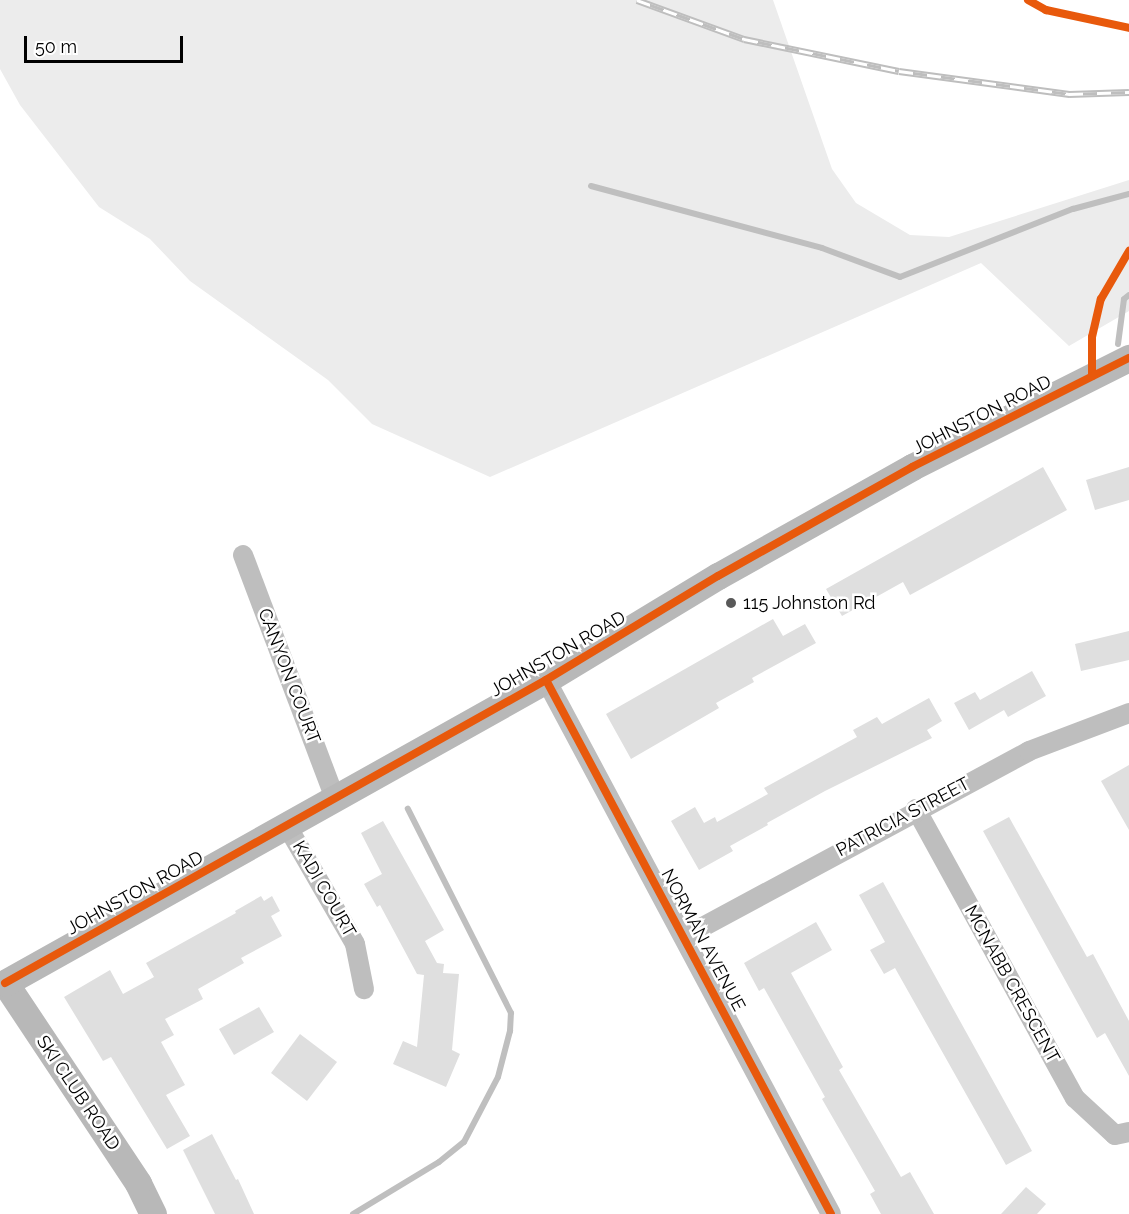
<!DOCTYPE html>
<html>
<head>
<meta charset="utf-8">
<style>
  body { margin:0 }
  #map { position:relative; width:1129px; height:1214px; overflow:hidden; background:#fff; font-family:Raleway,sans-serif }
  div>[style] { position:absolute }
  .green>* { inset:0; background:#ececec }
  .stream>* { height:6px; margin:-3px; padding:0 3px; transform-origin:3px; border-radius:3px; background:#bfbfbf }
  .building>* { inset:0; background:#dfdfdf }
  .street>* { height:20px; margin:-10px; padding:0 10px; transform-origin:10px; border-radius:10px; background:#bebebe }
  .secondary>* { height:27px; margin:-13.5px; padding:0 13.5px; transform-origin:13.5px; border-radius:13.5px; background:#b8b8b8 }
  .rail>* { height:7px; margin-top:-3.5px; transform-origin:0; background:repeating-linear-gradient(90deg,#fff 0 14px,#bebebe 0 28px); box-sizing:border-box; border-block:2px solid #bebebe }
  .cycleway>* { height:8px; margin:-4px; padding:0 4px; transform-origin:4px; border-radius:4px; background:#e8590c }
  .dots>* { width:16px; height:16px; translate:-50% -50%; box-sizing:border-box; border:3px solid #fff; border-radius:50% }
  span { translate:-50% -50%; white-space:nowrap; text-align:center; line-height:1.15; -webkit-text-stroke:5px #fff; paint-order:stroke }
  .street-label { font-size:18px; color:#000 }
  .poi-label { font-size:18px; color:#000 }
  .left { translate:0 -50%; text-align:left }
  .scale { position:absolute; left:24px; top:36px; width:159px; height:27px; box-sizing:border-box; border:3px solid #000; border-top:0; padding-left:8px; font-size:18px; line-height:21px; white-space:nowrap; color:#000; -webkit-text-stroke:4px #fff; paint-order:stroke }
</style>
</head>
<body>
<div id="map">
  <div class="green">
    <div style="clip-path:polygon(0 0,773px 0,832px 169px,856px 203px,910px 235px,949px 237px,1129px 180px,1129px 311px,1069px 346px,981px 263px,490px 477px,372px 424px,328px 380px,190px 281px,150px 239px,99px 207px,20px 105px,0 69px)"></div>
  </div>
  <div class="stream">
    <div style="left:591px;top:186px;width:239px;rotate:15deg"></div>
    <div style="left:822px;top:248px;width:83px;rotate:20.4deg"></div>
    <div style="left:900px;top:277px;width:186px;rotate:-21.5deg"></div>
    <div style="left:1073px;top:209px;width:58px;rotate:-15deg"></div>
    <div style="left:1118px;top:344px;width:45px;rotate:-82.4deg"></div>
    <div style="left:1124px;top:299px;width:6px;rotate:-39deg"></div>
    <div style="left:353px;top:1214px;width:100px;rotate:-31.2deg"></div>
    <div style="left:439px;top:1162px;width:32px;rotate:-39deg"></div>
    <div style="left:464px;top:1142px;width:73px;rotate:-62.4deg"></div>
    <div style="left:498px;top:1077px;width:48px;rotate:-75.4deg"></div>
    <div style="left:510px;top:1031px;width:18px;rotate:-87deg"></div>
    <div style="left:511px;top:1013px;width:229px;rotate:-116.8deg"></div>
  </div>
  <div class="building">
    <div style="clip-path:polygon(1043px 467px,1067px 510px,910px 595px,903px 582px,842px 616px,826px 589px)"></div>
    <div style="clip-path:polygon(1129px 467px,1129px 500px,1095px 510px,1086px 480px)"></div>
    <div style="clip-path:polygon(773px 619px,783px 636px,805px 624px,816px 643px,752px 678px,754px 682px,716px 703px,719px 708px,631px 759px,606px 714px)"></div>
    <div style="clip-path:polygon(1129px 631px,1129px 660px,1081px 671px,1075px 644px)"></div>
    <div style="clip-path:polygon(1032px 671px,1046px 696px,1008px 717px,1004px 710px,969px 730px,954px 703px,975px 692px,980px 700px)"></div>
    <div style="clip-path:polygon(929px 698px,942px 721px,927px 730px,932px 738px,825px 791px,767px 823px,768px 825px,730px 846px,733px 851px,699px 870px,671px 821px,695px 807px,704px 823px,715px 817px,717px 822px,768px 794px,764px 788px,857px 737px,853px 730px,877px 717px,882px 724px)"></div>
    <div style="clip-path:polygon(1129px 765px,1129px 830px,1101px 781px)"></div>
    <div style="clip-path:polygon(1009px 817px,1087px 957px,1093px 954px,1129px 1021px,1129px 1076px,1105px 1033px,1097px 1038px,983px 831px)"></div>
    <div style="clip-path:polygon(383px 821px,444px 930px,425px 941px,437px 963px,444px 964px,443px 973px,459px 974px,452px 1050px,460px 1054px,446px 1087px,393px 1064px,403px 1041px,417px 1047px,424px 975px,417px 974px,380px 905px,377px 907px,364px 884px,382px 874px,361px 833px)"></div>
    <div style="clip-path:polygon(883px 882px,1032px 1151px,1006px 1165px,895px 968px,884px 974px,870px 950px,885px 942px,859px 895px)"></div>
    <div style="clip-path:polygon(261px 896px,264px 901px,272px 896px,280px 911px,271px 916px,282px 936px,241px 958px,244px 963px,198px 989px,203px 999px,165px 1019px,174px 1035px,161px 1042px,185px 1085px,166px 1095px,190px 1136px,167px 1149px,111px 1057px,103px 1061px,64px 997px,110px 970px,123px 994px,154px 977px,146px 963px,236px 913px,235px 911px)"></div>
    <div style="clip-path:polygon(816px 922px,832px 950px,791px 973px,843px 1067px,839px 1070px,901px 1177px,910px 1172px,934px 1214px,881px 1214px,870px 1194px,875px 1191px,822px 1099px,825px 1097px,764px 988px,759px 991px,744px 963px)"></div>
    <div style="clip-path:polygon(259px 1007px,274px 1032px,234px 1055px,219px 1029px)"></div>
    <div style="clip-path:polygon(300px 1034px,337px 1062px,307px 1101px,271px 1073px)"></div>
    <div style="clip-path:polygon(212px 1134px,236px 1180px,238px 1179px,254px 1214px,215px 1214px,183px 1150px)"></div>
    <div style="clip-path:polygon(1026px 1187px,1046px 1204px,1037px 1214px,1001px 1214px)"></div>
  </div>
  <div class="street">
    <div style="left:243px;top:555px;width:260px;rotate:69.3deg"></div>
    <div style="left:546px;top:680px;width:605px;rotate:61.91deg"></div>
    <div style="left:916px;top:809px;width:330px;rotate:61.2deg"></div>
    <div style="left:1075px;top:1098px;width:54px;rotate:42.8deg"></div>
    <div style="left:1115px;top:1135px;width:14px;rotate:-12deg"></div>
    <div style="left:287px;top:826px;width:136px;rotate:60deg"></div>
    <div style="left:355px;top:944px;width:46px;rotate:78.7deg"></div>
    <div style="left:684px;top:937px;width:392px;rotate:-28.3deg"></div>
    <div style="left:1029px;top:751px;width:107px;rotate:-20.8deg"></div>
  </div>
  <div class="secondary">
    <div style="left:153px;top:1214px;width:34px;rotate:-116deg"></div>
    <div style="left:138px;top:1183px;width:240px;rotate:-123.6deg"></div>
    <div style="left:5px;top:983px;width:620px;rotate:-29.25deg"></div>
    <div style="left:546px;top:680px;width:201px;rotate:-31.2deg"></div>
    <div style="left:718px;top:576px;width:223px;rotate:-29.3deg"></div>
    <div style="left:912px;top:467px;width:243px;rotate:-26.7deg"></div>
  </div>
  <div class="rail">
    <div style="left:637px;top:0;width:114px;rotate:20deg"></div>
    <div style="left:744px;top:39px;width:158px;rotate:11.7deg"></div>
    <div style="left:899px;top:71px;width:172px;rotate:7.7deg"></div>
    <div style="left:1069px;top:94px;width:60px;rotate:-1.9deg"></div>
  </div>
  <div class="cycleway">
    <div style="left:1028px;top:0;width:21px;rotate:29deg"></div>
    <div style="left:1046px;top:10px;width:85px;rotate:12.2deg"></div>
    <div style="left:1092px;top:376px;width:39px;rotate:-90deg"></div>
    <div style="left:1092px;top:337px;width:39px;rotate:-77deg"></div>
    <div style="left:1101px;top:299px;width:56px;rotate:-59.7deg"></div>
    <div style="left:546px;top:680px;width:605px;rotate:61.91deg"></div>
    <div style="left:5px;top:983px;width:620px;rotate:-29.25deg"></div>
    <div style="left:546px;top:680px;width:201px;rotate:-31.2deg"></div>
    <div style="left:718px;top:576px;width:223px;rotate:-29.3deg"></div>
    <div style="left:912px;top:467px;width:243px;rotate:-26.7deg"></div>
  </div>
  <div class="dots">
    <div style="left:731px;top:603px;background:#595959"></div>
  </div>
  <div class="street-label">
    <span style="left:982px;top:415px;rotate:-27deg">JOHNSTON ROAD</span>
    <span style="left:558px;top:654px;rotate:-30deg">JOHNSTON ROAD</span>
    <span style="left:289px;top:676px;rotate:69deg">CANYON COURT</span>
    <span style="left:903px;top:817px;rotate:-28deg">PATRICIA STREET</span>
    <span style="left:324px;top:889px;rotate:60deg">KADI COURT</span>
    <span style="left:135px;top:893px;rotate:-29deg">JOHNSTON ROAD</span>
    <span style="left:703px;top:940px;rotate:62deg">NORMAN AVENUE</span>
    <span style="left:1012px;top:984px;rotate:61deg">MCNABB CRESCENT</span>
    <span style="left:78px;top:1093px;rotate:56deg">SKI CLUB ROAD</span>
  </div>
  <div class="poi-label">
    <span class="left" style="left:743px;top:603px">115 Johnston Rd</span>
  </div>
  <div class="scale">50 m</div>
</div>
</body>
</html>
